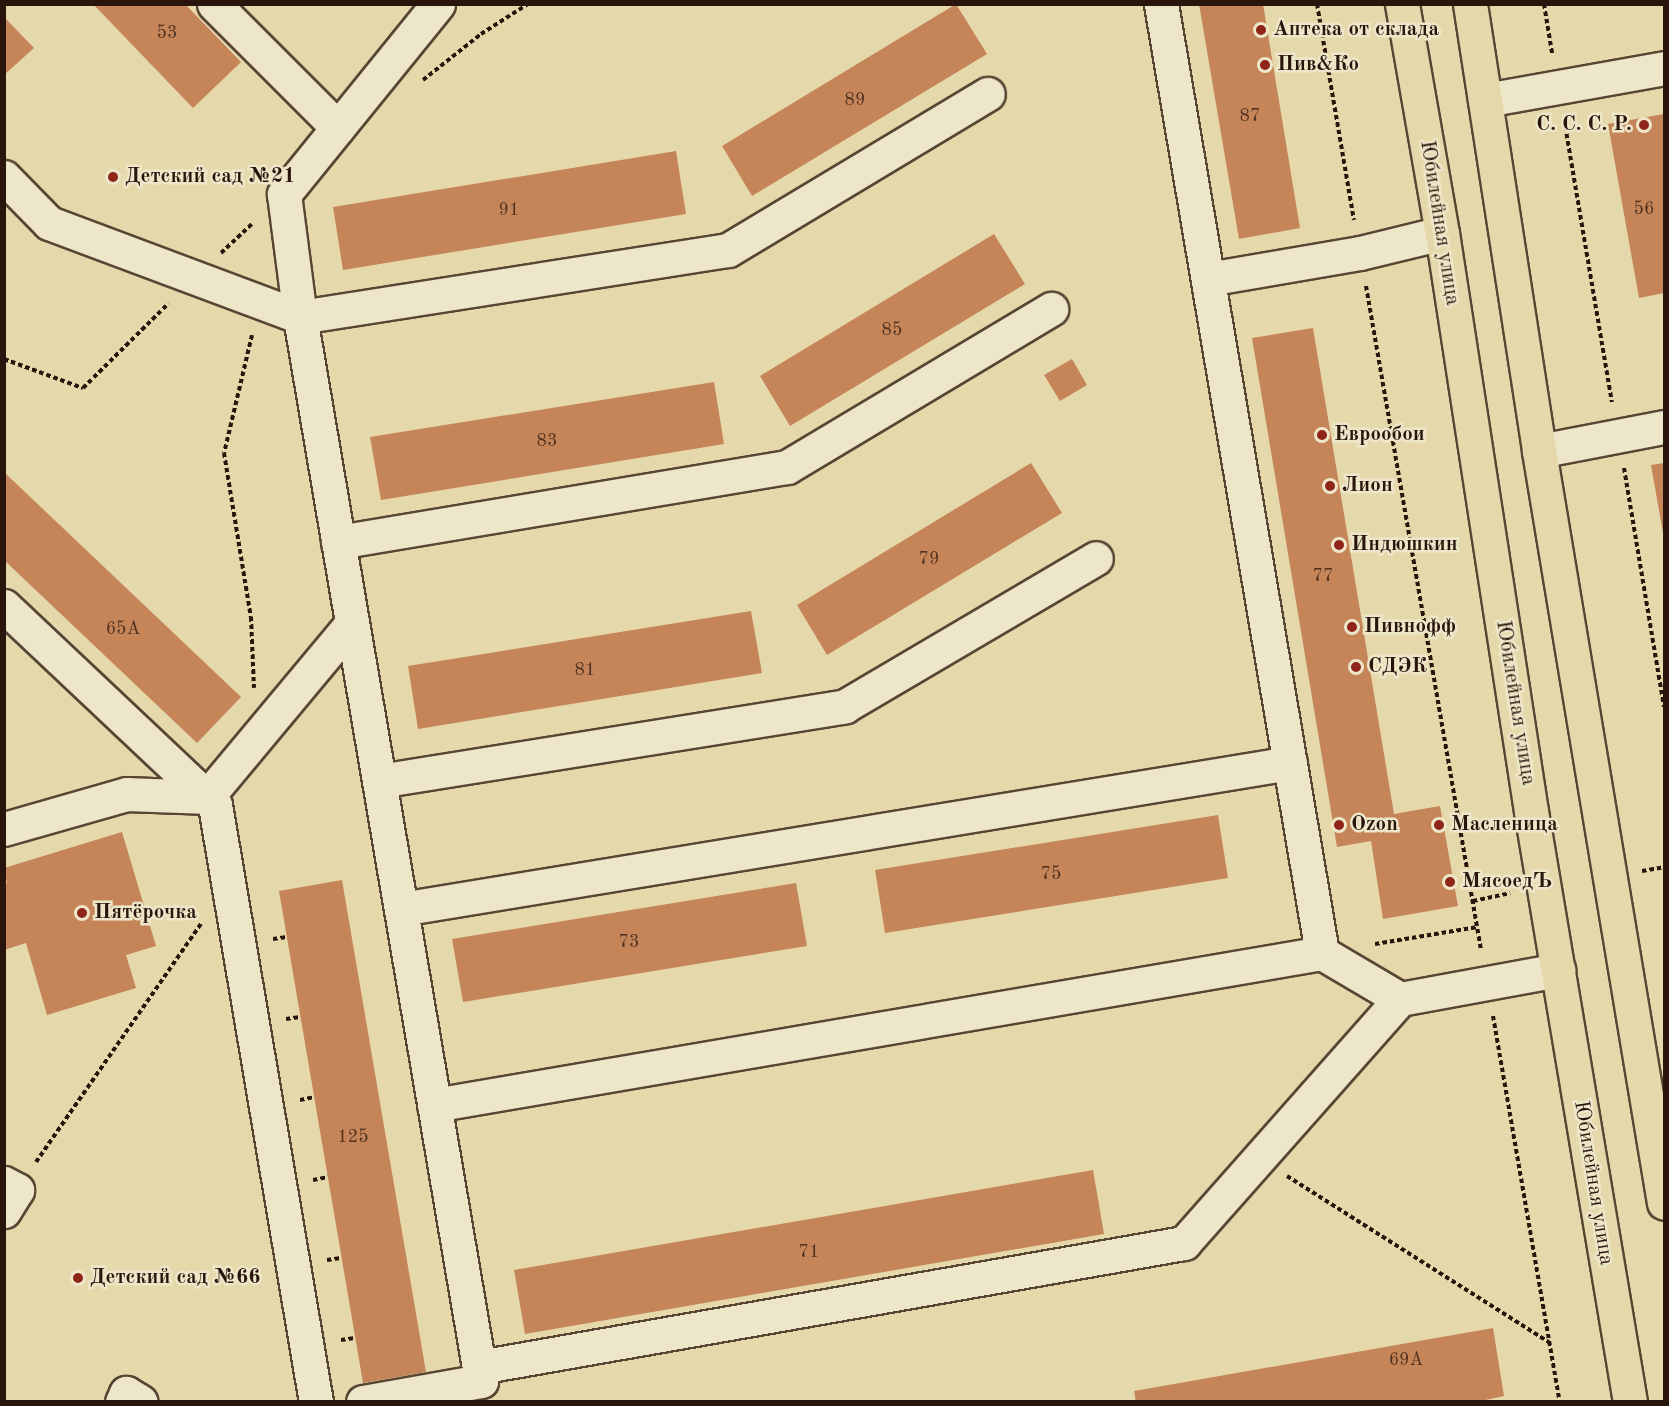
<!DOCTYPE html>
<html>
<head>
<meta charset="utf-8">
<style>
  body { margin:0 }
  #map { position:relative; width:1669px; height:1406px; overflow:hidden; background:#e5d9ab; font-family:"Old Standard TT",serif }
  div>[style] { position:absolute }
  .building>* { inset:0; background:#c58559 }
  .path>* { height:4px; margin-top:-2px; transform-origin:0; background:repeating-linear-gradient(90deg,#29150c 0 4.5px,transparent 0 7.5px) }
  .roads { filter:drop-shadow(2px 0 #584634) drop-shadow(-2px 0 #584634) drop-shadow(0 2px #584634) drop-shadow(0 -2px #584634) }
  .minor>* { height:33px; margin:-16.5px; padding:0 16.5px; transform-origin:16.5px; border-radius:16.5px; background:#eee6c8 }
  .major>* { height:33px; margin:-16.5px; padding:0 16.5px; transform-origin:16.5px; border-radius:16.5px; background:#e5d9ab }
  .dots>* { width:16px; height:16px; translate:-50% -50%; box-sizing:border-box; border:3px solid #eee6c8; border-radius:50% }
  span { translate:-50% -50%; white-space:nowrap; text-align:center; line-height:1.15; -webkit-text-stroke:5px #eee6c8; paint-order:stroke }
  .number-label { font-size:18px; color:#50311f }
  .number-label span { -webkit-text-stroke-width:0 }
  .poi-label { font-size:21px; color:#29150c; font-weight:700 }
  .left { translate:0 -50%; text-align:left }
  .right { translate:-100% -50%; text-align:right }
  .street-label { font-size:21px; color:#29150c }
  .frame { position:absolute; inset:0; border:6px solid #29150c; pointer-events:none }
</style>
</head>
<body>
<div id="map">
  <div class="building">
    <div style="clip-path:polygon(93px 4px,185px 4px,241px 62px,193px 108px)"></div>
    <div style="clip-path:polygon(956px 4px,987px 54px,752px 196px,722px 146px)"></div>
    <div style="clip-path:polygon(1199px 4px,1263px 4px,1300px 228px,1239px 239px)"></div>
    <div style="clip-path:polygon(4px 17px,34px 48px,4px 75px)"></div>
    <div style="clip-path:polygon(1664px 114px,1664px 293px,1639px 298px,1608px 124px)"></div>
    <div style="clip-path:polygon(676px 151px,686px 214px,343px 270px,333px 207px)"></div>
    <div style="clip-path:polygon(994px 234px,1025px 284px,790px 426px,760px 376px)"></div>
    <div style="clip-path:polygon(1313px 328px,1394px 814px,1440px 806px,1458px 906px,1383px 919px,1371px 841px,1337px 847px,1252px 338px)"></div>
    <div style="clip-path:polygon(1072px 359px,1087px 385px,1060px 401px,1044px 375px)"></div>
    <div style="clip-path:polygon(714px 382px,724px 444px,381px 500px,370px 437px)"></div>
    <div style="clip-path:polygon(1031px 463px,1062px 513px,827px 655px,797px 605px)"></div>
    <div style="clip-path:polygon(1664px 463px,1664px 533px,1663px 533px,1651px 465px)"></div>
    <div style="clip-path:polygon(5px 473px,241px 697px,197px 743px,5px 561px)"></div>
    <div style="clip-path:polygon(751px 611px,762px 673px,418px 729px,408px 666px)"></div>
    <div style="clip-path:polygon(1218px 815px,1228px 878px,885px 933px,875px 870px)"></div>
    <div style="clip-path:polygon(122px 832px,156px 946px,126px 955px,136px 988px,47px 1015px,26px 943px,4px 950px,4px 884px,7px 883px,4px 868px)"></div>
    <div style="clip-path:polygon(342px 880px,426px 1372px,363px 1383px,279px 891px)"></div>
    <div style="clip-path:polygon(796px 883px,807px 946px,463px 1002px,452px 939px)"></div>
    <div style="clip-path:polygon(1093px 1170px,1104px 1234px,525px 1334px,514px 1270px)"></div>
    <div style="clip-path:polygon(1493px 1328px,1504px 1396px,1476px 1402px,1136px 1402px,1134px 1391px)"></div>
  </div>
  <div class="path">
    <div style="left:1317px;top:4px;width:219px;rotate:80.3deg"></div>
    <div style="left:1544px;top:4px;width:50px;rotate:80.7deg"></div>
    <div style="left:423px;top:80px;width:74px;rotate:-38.4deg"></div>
    <div style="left:481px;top:34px;width:56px;rotate:-32.6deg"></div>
    <div style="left:1564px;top:119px;width:287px;rotate:80.4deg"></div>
    <div style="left:221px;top:253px;width:44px;rotate:-43.2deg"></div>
    <div style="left:1366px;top:286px;width:674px;rotate:80.17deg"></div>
    <div style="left:252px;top:335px;width:121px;rotate:103.3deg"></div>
    <div style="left:224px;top:453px;width:166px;rotate:80.7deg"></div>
    <div style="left:251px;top:617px;width:71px;rotate:87.6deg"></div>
    <div style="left:4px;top:359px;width:84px;rotate:20.2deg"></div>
    <div style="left:83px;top:388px;width:120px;rotate:-44.7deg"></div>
    <div style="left:1624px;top:468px;width:242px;rotate:80.5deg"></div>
    <div style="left:1642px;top:871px;width:22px;rotate:-10deg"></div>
    <div style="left:1473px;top:901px;width:38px;rotate:-12deg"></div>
    <div style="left:273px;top:939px;width:14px;rotate:-8deg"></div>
    <div style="left:1375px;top:944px;width:104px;rotate:-9.4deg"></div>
    <div style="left:1493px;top:1016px;width:392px;rotate:80.2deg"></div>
    <div style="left:286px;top:1019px;width:14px;rotate:-8deg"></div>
    <div style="left:300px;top:1100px;width:14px;rotate:-12deg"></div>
    <div style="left:36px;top:1162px;width:290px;rotate:-55.3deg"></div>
    <div style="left:1287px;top:1176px;width:310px;rotate:32.4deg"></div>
    <div style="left:313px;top:1180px;width:15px;rotate:-11deg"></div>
    <div style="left:327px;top:1260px;width:14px;rotate:-8deg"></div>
    <div style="left:341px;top:1340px;width:14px;rotate:-8deg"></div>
  </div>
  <div class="roads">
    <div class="minor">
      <div style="left:214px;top:4px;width:175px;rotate:45deg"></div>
      <div style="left:438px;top:4px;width:245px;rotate:129deg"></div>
      <div style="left:284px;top:194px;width:124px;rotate:82.6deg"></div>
      <div style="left:300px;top:317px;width:1065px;rotate:80.33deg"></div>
      <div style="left:479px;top:1367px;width:716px;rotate:-9.98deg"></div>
      <div style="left:1184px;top:1243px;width:326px;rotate:-48.5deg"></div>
      <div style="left:1161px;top:4px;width:963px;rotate:80.37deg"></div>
      <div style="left:1485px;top:100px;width:182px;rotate:-10.1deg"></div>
      <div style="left:4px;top:177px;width:64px;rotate:45.6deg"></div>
      <div style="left:49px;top:223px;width:268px;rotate:20.5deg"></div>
      <div style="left:300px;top:317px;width:433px;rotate:-8.9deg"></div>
      <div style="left:728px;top:250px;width:303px;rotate:-31deg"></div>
      <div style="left:1208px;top:279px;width:154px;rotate:-9.7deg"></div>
      <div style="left:1360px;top:253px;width:84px;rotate:-13.7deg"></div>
      <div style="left:1539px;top:451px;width:127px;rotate:-10.9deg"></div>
      <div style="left:338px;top:542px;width:455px;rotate:-9.5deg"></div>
      <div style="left:787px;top:467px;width:308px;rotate:-30.9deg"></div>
      <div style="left:4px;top:606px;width:290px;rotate:43.3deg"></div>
      <div style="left:215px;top:805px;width:605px;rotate:80.4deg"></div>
      <div style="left:379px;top:781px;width:472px;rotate:-9.1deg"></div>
      <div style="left:845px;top:706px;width:291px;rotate:-30.5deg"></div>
      <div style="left:4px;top:829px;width:128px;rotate:-15.9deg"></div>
      <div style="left:127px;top:794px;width:80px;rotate:2.1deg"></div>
      <div style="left:207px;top:797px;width:226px;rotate:-50.2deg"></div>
      <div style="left:401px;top:909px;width:901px;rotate:-9.33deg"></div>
      <div style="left:434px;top:1105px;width:901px;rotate:-9.71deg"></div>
      <div style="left:1322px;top:953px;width:91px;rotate:30.5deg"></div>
      <div style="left:1400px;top:999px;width:161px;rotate:-10.4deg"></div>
      <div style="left:4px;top:1183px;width:15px;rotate:28deg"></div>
      <div style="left:17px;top:1190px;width:25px;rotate:122deg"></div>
      <div style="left:122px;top:1402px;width:10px;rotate:-66deg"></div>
      <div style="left:126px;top:1393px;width:17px;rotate:31deg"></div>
      <div style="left:363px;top:1402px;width:120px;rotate:-10.1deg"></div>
      <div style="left:481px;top:1381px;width:14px;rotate:-98deg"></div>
    </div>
    <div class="major">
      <div style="left:1402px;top:4px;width:232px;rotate:80.1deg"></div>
      <div style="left:1442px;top:233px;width:585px;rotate:81.25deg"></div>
      <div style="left:1531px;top:811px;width:599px;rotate:80.49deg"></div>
      <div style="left:1470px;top:4px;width:452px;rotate:81.2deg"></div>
      <div style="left:1539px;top:451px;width:762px;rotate:80.56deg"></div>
    </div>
  </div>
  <div class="dots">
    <div style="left:1261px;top:30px;background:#8f2418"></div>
    <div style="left:1265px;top:65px;background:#8f2418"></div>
    <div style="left:1644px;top:125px;background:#8f2418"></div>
    <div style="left:113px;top:177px;background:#8f2418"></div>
    <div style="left:1322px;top:435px;background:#8f2418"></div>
    <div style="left:1330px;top:486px;background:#8f2418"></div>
    <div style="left:1339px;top:545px;background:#8f2418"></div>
    <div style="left:1352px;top:627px;background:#8f2418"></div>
    <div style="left:1356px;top:667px;background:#8f2418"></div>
    <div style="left:1339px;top:825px;background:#8f2418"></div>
    <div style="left:1439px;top:825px;background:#8f2418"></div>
    <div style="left:1450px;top:882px;background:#8f2418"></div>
    <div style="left:82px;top:913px;background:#8f2418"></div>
    <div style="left:78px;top:1278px;background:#8f2418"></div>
  </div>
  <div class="number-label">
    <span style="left:167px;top:33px">53</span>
    <span style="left:855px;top:100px">89</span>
    <span style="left:1250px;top:116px">87</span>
    <span style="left:1644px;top:209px">56</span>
    <span style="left:509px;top:210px">91</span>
    <span style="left:892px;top:330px">85</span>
    <span style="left:547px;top:441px">83</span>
    <span style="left:929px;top:559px">79</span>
    <span style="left:1323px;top:576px">77</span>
    <span style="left:123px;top:629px">65А</span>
    <span style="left:585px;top:670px">81</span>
    <span style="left:1051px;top:874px">75</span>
    <span style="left:629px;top:942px">73</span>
    <span style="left:353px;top:1137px">125</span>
    <span style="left:809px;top:1252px">71</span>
    <span style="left:1406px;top:1360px">69А</span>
  </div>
  <div class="poi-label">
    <span class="left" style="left:1273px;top:30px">Аптека от склада</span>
    <span class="left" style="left:1277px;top:65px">Пив&amp;Ко</span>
    <span class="right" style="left:1632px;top:125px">С. С. С. Р.</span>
    <span class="left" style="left:125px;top:177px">Детский сад №21</span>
    <span class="left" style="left:1334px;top:435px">Еврообои</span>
    <span class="left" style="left:1342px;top:486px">Лион</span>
    <span class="left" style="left:1351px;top:545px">Индюшкин</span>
    <span class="left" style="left:1364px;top:627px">Пивнофф</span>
    <span class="left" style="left:1368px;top:667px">СДЭК</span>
    <span class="left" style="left:1351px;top:825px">Ozon</span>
    <span class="left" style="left:1451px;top:825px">Масленица</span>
    <span class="left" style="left:1462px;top:882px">МясоедЪ</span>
    <span class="left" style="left:94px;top:913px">Пятёрочка</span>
    <span class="left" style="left:90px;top:1278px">Детский сад №66</span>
  </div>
  <div class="street-label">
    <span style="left:1439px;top:223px;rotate:81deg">Юбилейная улица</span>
    <span style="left:1515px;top:703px;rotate:81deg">Юбилейная улица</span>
    <span style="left:1593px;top:1183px;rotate:81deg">Юбилейная улица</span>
  </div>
  <div class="frame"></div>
</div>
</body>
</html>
